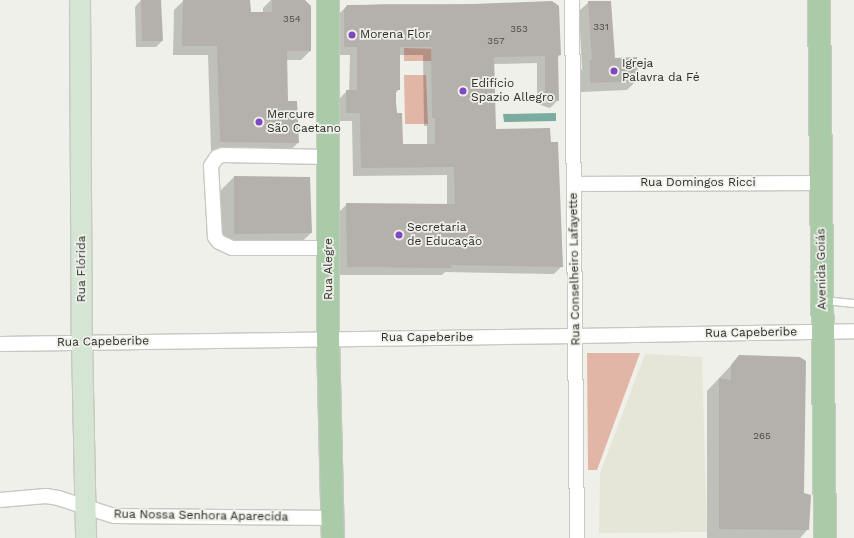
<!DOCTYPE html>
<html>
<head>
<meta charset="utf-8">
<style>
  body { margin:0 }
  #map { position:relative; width:854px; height:538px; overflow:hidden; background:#f0f0ea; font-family:"Work Sans",sans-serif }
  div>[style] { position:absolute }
  .built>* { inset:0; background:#e5e6d8 }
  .green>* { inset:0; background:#e2b6a6 }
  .water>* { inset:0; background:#7aac9f }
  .shadow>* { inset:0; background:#0003 }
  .building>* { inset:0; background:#b4b0ab }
  .roads { filter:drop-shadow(1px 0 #c8c8c2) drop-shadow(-1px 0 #c8c8c2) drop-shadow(0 1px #c8c8c2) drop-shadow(0 -1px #c8c8c2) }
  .lane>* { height:7px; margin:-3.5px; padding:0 3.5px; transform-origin:3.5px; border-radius:3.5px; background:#fff }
  .street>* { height:14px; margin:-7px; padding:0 7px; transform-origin:7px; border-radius:7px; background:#fff }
  .secondary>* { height:20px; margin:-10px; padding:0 10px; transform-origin:10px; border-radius:10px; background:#d4e5d3 }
  .primary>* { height:22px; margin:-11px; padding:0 11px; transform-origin:11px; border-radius:11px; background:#a9cba7 }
  .dots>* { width:11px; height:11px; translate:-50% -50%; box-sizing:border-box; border:2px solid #f0f0ea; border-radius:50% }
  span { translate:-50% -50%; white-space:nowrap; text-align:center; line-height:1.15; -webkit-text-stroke:3.5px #f0f0ea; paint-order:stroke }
  .number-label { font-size:10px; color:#4e4d4a }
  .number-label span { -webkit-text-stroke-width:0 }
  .poi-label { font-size:12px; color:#2c2c29 }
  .left { translate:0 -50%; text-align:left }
  .street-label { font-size:12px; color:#2c2c29 }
</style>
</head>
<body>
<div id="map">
  <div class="built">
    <div style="clip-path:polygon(645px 354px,702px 357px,707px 532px,599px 533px,600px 473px)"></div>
  </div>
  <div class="green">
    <div style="clip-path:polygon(404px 48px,442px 49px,442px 61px,404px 61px)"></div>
    <div style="clip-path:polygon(404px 75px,426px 75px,428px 124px,405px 124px)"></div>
    <div style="clip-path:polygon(587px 353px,640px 353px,597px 470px,588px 470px)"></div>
  </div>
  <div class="water">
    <div style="clip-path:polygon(556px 113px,556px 121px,504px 122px,503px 114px)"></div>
  </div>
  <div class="shadow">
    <div style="clip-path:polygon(141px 0,162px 41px,156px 47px,136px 47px,135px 7px)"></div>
    <div style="clip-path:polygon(271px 0,304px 0,310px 51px,301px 60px,286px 60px,287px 102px,296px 102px,298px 143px,288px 152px,211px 151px,208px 55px,173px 55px,174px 10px,183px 1px,250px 13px,263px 13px,263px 8px)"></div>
    <div style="clip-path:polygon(589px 2px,614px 60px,637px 80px,627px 90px,581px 92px,580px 71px,582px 69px,579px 11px)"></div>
    <div style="clip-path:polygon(evenodd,385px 4px,474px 5px,560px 55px,557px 58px,558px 100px,550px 108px,537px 104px,537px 63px,494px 64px,495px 130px,562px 266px,554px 274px,445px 272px,442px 275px,339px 275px,338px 213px,347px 204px,447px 205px,447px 175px,353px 176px,352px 121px,339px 121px,339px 99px,347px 91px,349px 91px,350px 55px,337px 55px,339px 14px,347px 6px,385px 4px,399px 55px,423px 55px,424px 126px,427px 126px,427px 145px,402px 145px,395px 102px,395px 94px,399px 89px,399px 55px)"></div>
    <div style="clip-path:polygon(234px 177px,309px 178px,311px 233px,293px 250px,217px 251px,216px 195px)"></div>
    <div style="clip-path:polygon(740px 356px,803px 493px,808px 529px,800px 538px,707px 538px,707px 391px)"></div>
  </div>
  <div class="building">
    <div style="clip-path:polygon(141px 0,161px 0,163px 41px,142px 41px)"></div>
    <div style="clip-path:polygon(183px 0,250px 0,251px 12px,272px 12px,272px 0,305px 0,311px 6px,311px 51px,287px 51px,288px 101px,297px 101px,299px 143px,220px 142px,217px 46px,182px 46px)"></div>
    <div style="clip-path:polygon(evenodd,552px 1px,559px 6px,561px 55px,558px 55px,559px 101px,545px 96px,545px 56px,494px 57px,496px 129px,550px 128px,551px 142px,558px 142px,563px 267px,451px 265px,451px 268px,347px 267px,346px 203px,455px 204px,454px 167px,361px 168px,360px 113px,346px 113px,346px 90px,357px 90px,357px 47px,344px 47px,344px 10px,347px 5px,474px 4px,552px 1px,400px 47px,431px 47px,432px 118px,435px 118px,435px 144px,403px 144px,402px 113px,397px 113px,396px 102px,396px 90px,400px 90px,400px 47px)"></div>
    <div style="clip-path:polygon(588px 1px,611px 1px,615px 58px,637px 57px,638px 81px,590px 83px,590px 60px,592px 60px)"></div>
    <div style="clip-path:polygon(234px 176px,310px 177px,312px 233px,234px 234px)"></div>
    <div style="clip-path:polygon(739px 355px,800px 357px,806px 361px,804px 493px,811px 495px,809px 530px,719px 529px,719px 378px,731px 380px,731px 365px)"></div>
  </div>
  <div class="roads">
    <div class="lane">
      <div style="left:824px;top:300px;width:30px;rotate:6deg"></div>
    </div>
    <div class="street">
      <div style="left:572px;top:0;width:538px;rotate:89.47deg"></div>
      <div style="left:328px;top:157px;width:105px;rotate:-178.9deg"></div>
      <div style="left:223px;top:155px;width:6px;rotate:162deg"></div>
      <div style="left:217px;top:157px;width:11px;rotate:124deg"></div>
      <div style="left:211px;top:166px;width:71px;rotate:86.8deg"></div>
      <div style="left:215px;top:237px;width:6px;rotate:51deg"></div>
      <div style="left:219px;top:242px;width:14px;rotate:25deg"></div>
      <div style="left:232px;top:248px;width:97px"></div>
      <div style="left:574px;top:184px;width:247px;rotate:-0.2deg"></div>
      <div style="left:0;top:344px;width:576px;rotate:-0.8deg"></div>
      <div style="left:576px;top:336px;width:278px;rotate:-1deg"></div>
      <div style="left:0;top:500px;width:46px;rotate:-5deg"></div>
      <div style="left:46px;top:496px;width:12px;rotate:9deg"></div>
      <div style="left:58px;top:498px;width:59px;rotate:17.8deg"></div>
      <div style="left:114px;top:516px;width:219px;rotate:0.5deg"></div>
    </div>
    <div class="secondary">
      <div style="left:80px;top:0;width:342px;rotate:89.7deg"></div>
      <div style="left:82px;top:342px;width:196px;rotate:88.8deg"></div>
    </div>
    <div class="primary">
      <div style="left:328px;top:0;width:338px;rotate:90deg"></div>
      <div style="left:328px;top:338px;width:200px;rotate:88.6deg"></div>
      <div style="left:819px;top:0;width:538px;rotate:89.36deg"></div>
    </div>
  </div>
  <div class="dots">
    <div style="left:352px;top:35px;background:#7c49c1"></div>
    <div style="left:614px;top:71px;background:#7c49c1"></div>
    <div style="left:463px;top:91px;background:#7c49c1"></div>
    <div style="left:259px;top:122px;background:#7c49c1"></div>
    <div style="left:399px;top:235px;background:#7c49c1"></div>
  </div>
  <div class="number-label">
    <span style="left:292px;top:19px">354</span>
    <span style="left:601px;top:27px">331</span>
    <span style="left:519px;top:29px">353</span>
    <span style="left:496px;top:41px">357</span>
    <span style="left:762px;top:436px">265</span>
  </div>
  <div class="poi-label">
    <span class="left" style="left:360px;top:35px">Morena Flor</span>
    <span class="left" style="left:622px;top:71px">Igreja<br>Palavra da Fé</span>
    <span class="left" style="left:471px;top:91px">Edifício<br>Spazio Allegro</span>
    <span class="left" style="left:267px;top:122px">Mercure<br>São Caetano</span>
    <span class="left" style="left:407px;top:235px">Secretaria<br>de Educação</span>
  </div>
  <div class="street-label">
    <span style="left:698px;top:183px">Rua Domingos Ricci</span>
    <span style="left:82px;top:269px;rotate:-90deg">Rua Flórida</span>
    <span style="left:329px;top:269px;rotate:-90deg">Rua Alegre</span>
    <span style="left:575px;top:269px;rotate:-91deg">Rua Conselheiro Lafayette</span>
    <span style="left:822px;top:269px;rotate:-91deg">Avenida Goiás</span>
    <span style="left:751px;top:333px;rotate:-1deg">Rua Capeberibe</span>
    <span style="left:427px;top:338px">Rua Capeberibe</span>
    <span style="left:103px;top:342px;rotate:-1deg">Rua Capeberibe</span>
    <span style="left:201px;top:516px;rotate:1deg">Rua Nossa Senhora Aparecida</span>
  </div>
</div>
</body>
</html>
